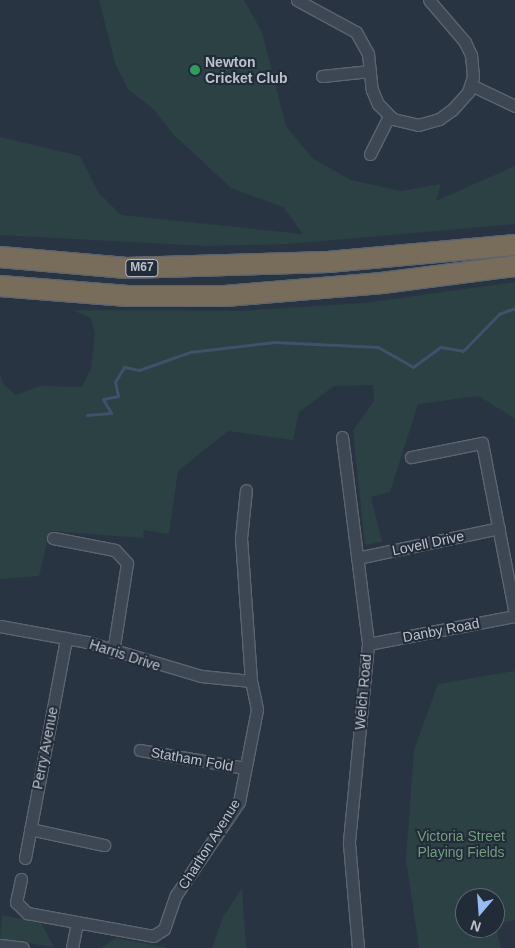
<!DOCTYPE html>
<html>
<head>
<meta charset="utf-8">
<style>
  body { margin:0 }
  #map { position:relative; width:515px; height:948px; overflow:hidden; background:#293443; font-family:Helvetica,sans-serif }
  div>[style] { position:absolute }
  .green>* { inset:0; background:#2b4144 }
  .stream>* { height:3px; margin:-1.5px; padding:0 1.5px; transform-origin:1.5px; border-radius:1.5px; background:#3f516b }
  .roads { filter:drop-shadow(1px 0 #5c6470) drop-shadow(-1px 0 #5c6470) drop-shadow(0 1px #5c6470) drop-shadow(0 -1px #5c6470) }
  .minor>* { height:11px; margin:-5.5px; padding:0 5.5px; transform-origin:5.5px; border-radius:5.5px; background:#3d4653 }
  .motorway>* { height:20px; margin:-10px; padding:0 10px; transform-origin:10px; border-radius:10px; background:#786d5b }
  .dots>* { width:14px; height:14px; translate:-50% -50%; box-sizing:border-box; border:2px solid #222b38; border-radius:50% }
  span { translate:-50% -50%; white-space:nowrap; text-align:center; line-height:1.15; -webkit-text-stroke:4px #222b38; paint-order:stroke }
  .shield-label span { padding:1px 4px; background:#222b38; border:1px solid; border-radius:4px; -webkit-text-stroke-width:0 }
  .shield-label { font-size:12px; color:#bbc1cc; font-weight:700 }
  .poi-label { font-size:14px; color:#bbc1cc; font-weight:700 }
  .left { translate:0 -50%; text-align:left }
  .street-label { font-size:14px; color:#bbc1cc }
  .park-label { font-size:14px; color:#739c7d }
  .north { position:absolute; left:455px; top:888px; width:50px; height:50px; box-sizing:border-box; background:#222b38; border:1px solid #5f6773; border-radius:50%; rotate:198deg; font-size:14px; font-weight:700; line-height:20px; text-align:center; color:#bbc1cc }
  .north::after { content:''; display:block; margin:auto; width:18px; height:22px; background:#98bbf4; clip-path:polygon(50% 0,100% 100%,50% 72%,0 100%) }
</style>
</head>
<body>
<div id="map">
  <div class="green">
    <div style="clip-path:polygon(99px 0,244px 0,262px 32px,286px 126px,312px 158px,351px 180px,401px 191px,441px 184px,436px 201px,515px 166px,515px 224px,289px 244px,205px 246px,0 235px,0 137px,80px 156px,98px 192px,121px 215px,303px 234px,283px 207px,231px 188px,173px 134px,154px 110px,128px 89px,115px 63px)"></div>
    <div style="clip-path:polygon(515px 282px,515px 419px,479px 396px,418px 404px,390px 492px,371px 497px,382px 542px,365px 545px,353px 431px,374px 401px,373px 385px,334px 386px,299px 412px,293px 440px,228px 431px,178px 471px,169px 534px,144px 530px,143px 538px,50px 531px,39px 576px,0 579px,0 375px,4px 385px,16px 395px,40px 386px,82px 387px,91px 369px,95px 333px,91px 318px,72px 310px,239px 311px,364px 303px)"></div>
    <div style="clip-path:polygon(evenodd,515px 671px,515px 920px,495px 924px,501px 948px,419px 948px,406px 859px,414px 750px,438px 684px,515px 671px,465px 898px,495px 898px,495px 928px,465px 928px,465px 898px)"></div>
    <div style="clip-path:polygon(242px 888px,246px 948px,212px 948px,223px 917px)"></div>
    <div style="clip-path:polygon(2px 915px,41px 923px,54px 947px,0 939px)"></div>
    <div style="clip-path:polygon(116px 938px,169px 948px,101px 948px)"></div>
  </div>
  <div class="stream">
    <div style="left:87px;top:415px;width:24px;rotate:-5deg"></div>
    <div style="left:111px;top:413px;width:16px;rotate:-120deg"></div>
    <div style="left:103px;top:399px;width:15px;rotate:-11deg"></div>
    <div style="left:118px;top:396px;width:14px;rotate:-102deg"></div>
    <div style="left:115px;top:382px;width:17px;rotate:-59deg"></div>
    <div style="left:124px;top:367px;width:15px;rotate:11deg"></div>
    <div style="left:139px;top:370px;width:54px;rotate:-19.4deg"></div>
    <div style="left:190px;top:352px;width:85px;rotate:-6.8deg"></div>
    <div style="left:274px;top:342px;width:104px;rotate:2.8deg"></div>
    <div style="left:378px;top:347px;width:40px;rotate:29.7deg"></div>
    <div style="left:413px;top:367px;width:34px;rotate:-36deg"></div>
    <div style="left:441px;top:347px;width:22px;rotate:10deg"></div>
    <div style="left:463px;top:351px;width:52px;rotate:-45.8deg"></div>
    <div style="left:499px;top:314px;width:17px;rotate:-21deg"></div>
  </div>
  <div class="roads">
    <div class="minor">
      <div style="left:297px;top:0;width:67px;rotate:28.5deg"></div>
      <div style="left:356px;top:32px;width:25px;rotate:61deg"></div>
      <div style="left:368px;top:54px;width:36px;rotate:84deg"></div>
      <div style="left:372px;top:90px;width:15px;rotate:67deg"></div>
      <div style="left:378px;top:104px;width:21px;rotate:45deg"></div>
      <div style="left:393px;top:119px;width:26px;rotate:13deg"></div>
      <div style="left:418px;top:125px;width:22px;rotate:-16deg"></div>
      <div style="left:439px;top:119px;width:16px;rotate:-35deg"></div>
      <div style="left:452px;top:110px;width:24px;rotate:-48deg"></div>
      <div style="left:468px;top:92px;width:16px;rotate:-72deg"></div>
      <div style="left:473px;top:77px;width:22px;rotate:-95deg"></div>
      <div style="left:471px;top:55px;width:14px;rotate:-115deg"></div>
      <div style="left:465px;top:42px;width:55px;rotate:-130.6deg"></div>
      <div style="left:322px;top:76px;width:48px;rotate:-5.9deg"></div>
      <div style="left:471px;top:85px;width:49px;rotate:25.5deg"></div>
      <div style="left:370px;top:154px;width:42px;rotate:-63.4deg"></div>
      <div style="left:342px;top:437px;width:209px;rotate:82.8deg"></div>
      <div style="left:368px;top:644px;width:200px;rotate:95.5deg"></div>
      <div style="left:349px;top:843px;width:105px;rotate:85.1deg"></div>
      <div style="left:411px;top:457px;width:72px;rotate:-11.2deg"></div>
      <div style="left:482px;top:443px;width:174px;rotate:79.1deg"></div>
      <div style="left:53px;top:538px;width:63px;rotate:11deg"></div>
      <div style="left:115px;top:550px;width:18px;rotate:47deg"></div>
      <div style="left:127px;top:563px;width:90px;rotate:98.9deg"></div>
      <div style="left:357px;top:558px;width:145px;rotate:-11.9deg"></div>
      <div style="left:0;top:626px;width:88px;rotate:10.4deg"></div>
      <div style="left:87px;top:642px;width:119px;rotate:16.6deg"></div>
      <div style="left:201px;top:676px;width:50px;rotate:5.7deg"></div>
      <div style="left:368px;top:644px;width:150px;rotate:-10.8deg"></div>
      <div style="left:140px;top:750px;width:107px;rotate:9.7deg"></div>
      <div style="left:30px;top:829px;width:76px;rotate:12.2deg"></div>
      <div style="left:25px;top:858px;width:224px;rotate:-79.4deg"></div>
      <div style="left:21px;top:879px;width:24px;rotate:102deg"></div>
      <div style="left:16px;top:902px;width:16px;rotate:45deg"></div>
      <div style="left:27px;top:913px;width:128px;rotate:10.3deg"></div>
      <div style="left:153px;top:936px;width:13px;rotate:-32deg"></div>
      <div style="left:164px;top:929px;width:36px;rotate:-71deg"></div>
      <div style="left:176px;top:895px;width:112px;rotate:-55.9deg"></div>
      <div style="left:239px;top:802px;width:95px;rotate:-79deg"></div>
      <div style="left:257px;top:709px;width:29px;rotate:-102deg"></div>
      <div style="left:251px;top:681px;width:143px;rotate:-94deg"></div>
      <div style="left:241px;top:538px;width:48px;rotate:-84.1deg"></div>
      <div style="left:0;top:945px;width:23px;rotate:7deg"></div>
      <div style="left:72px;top:948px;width:26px;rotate:-79deg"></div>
    </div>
    <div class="motorway">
      <div style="left:0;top:257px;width:127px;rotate:5deg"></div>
      <div style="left:127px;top:268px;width:201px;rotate:-1.7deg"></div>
      <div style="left:328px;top:262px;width:188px;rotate:-5.2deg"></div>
      <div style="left:0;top:286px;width:128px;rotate:4.5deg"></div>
      <div style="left:128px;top:296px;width:97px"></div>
      <div style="left:225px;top:296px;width:158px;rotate:-4.7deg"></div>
      <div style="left:382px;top:283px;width:134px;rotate:-7.3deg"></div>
    </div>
  </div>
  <div class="dots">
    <div style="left:195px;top:70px;background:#2e9e5b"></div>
  </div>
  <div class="shield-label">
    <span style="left:142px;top:268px">M67</span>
  </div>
  <div class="poi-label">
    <span class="left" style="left:205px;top:70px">Newton<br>Cricket Club</span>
  </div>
  <div class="street-label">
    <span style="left:428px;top:543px;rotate:-12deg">Lovell Drive</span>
    <span style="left:441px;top:630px;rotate:-11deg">Danby Road</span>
    <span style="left:125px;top:655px;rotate:18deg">Harris Drive</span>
    <span style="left:363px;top:692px;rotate:-85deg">Welch Road</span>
    <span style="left:45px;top:748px;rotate:-79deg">Perry Avenue</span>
    <span style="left:192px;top:759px;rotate:10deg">Statham Fold</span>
    <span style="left:209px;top:844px;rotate:-58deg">Charlton Avenue</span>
  </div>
  <div class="park-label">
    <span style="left:461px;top:844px">Victoria Street<br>Playing Fields</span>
  </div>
  <div class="north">N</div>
</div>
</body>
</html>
